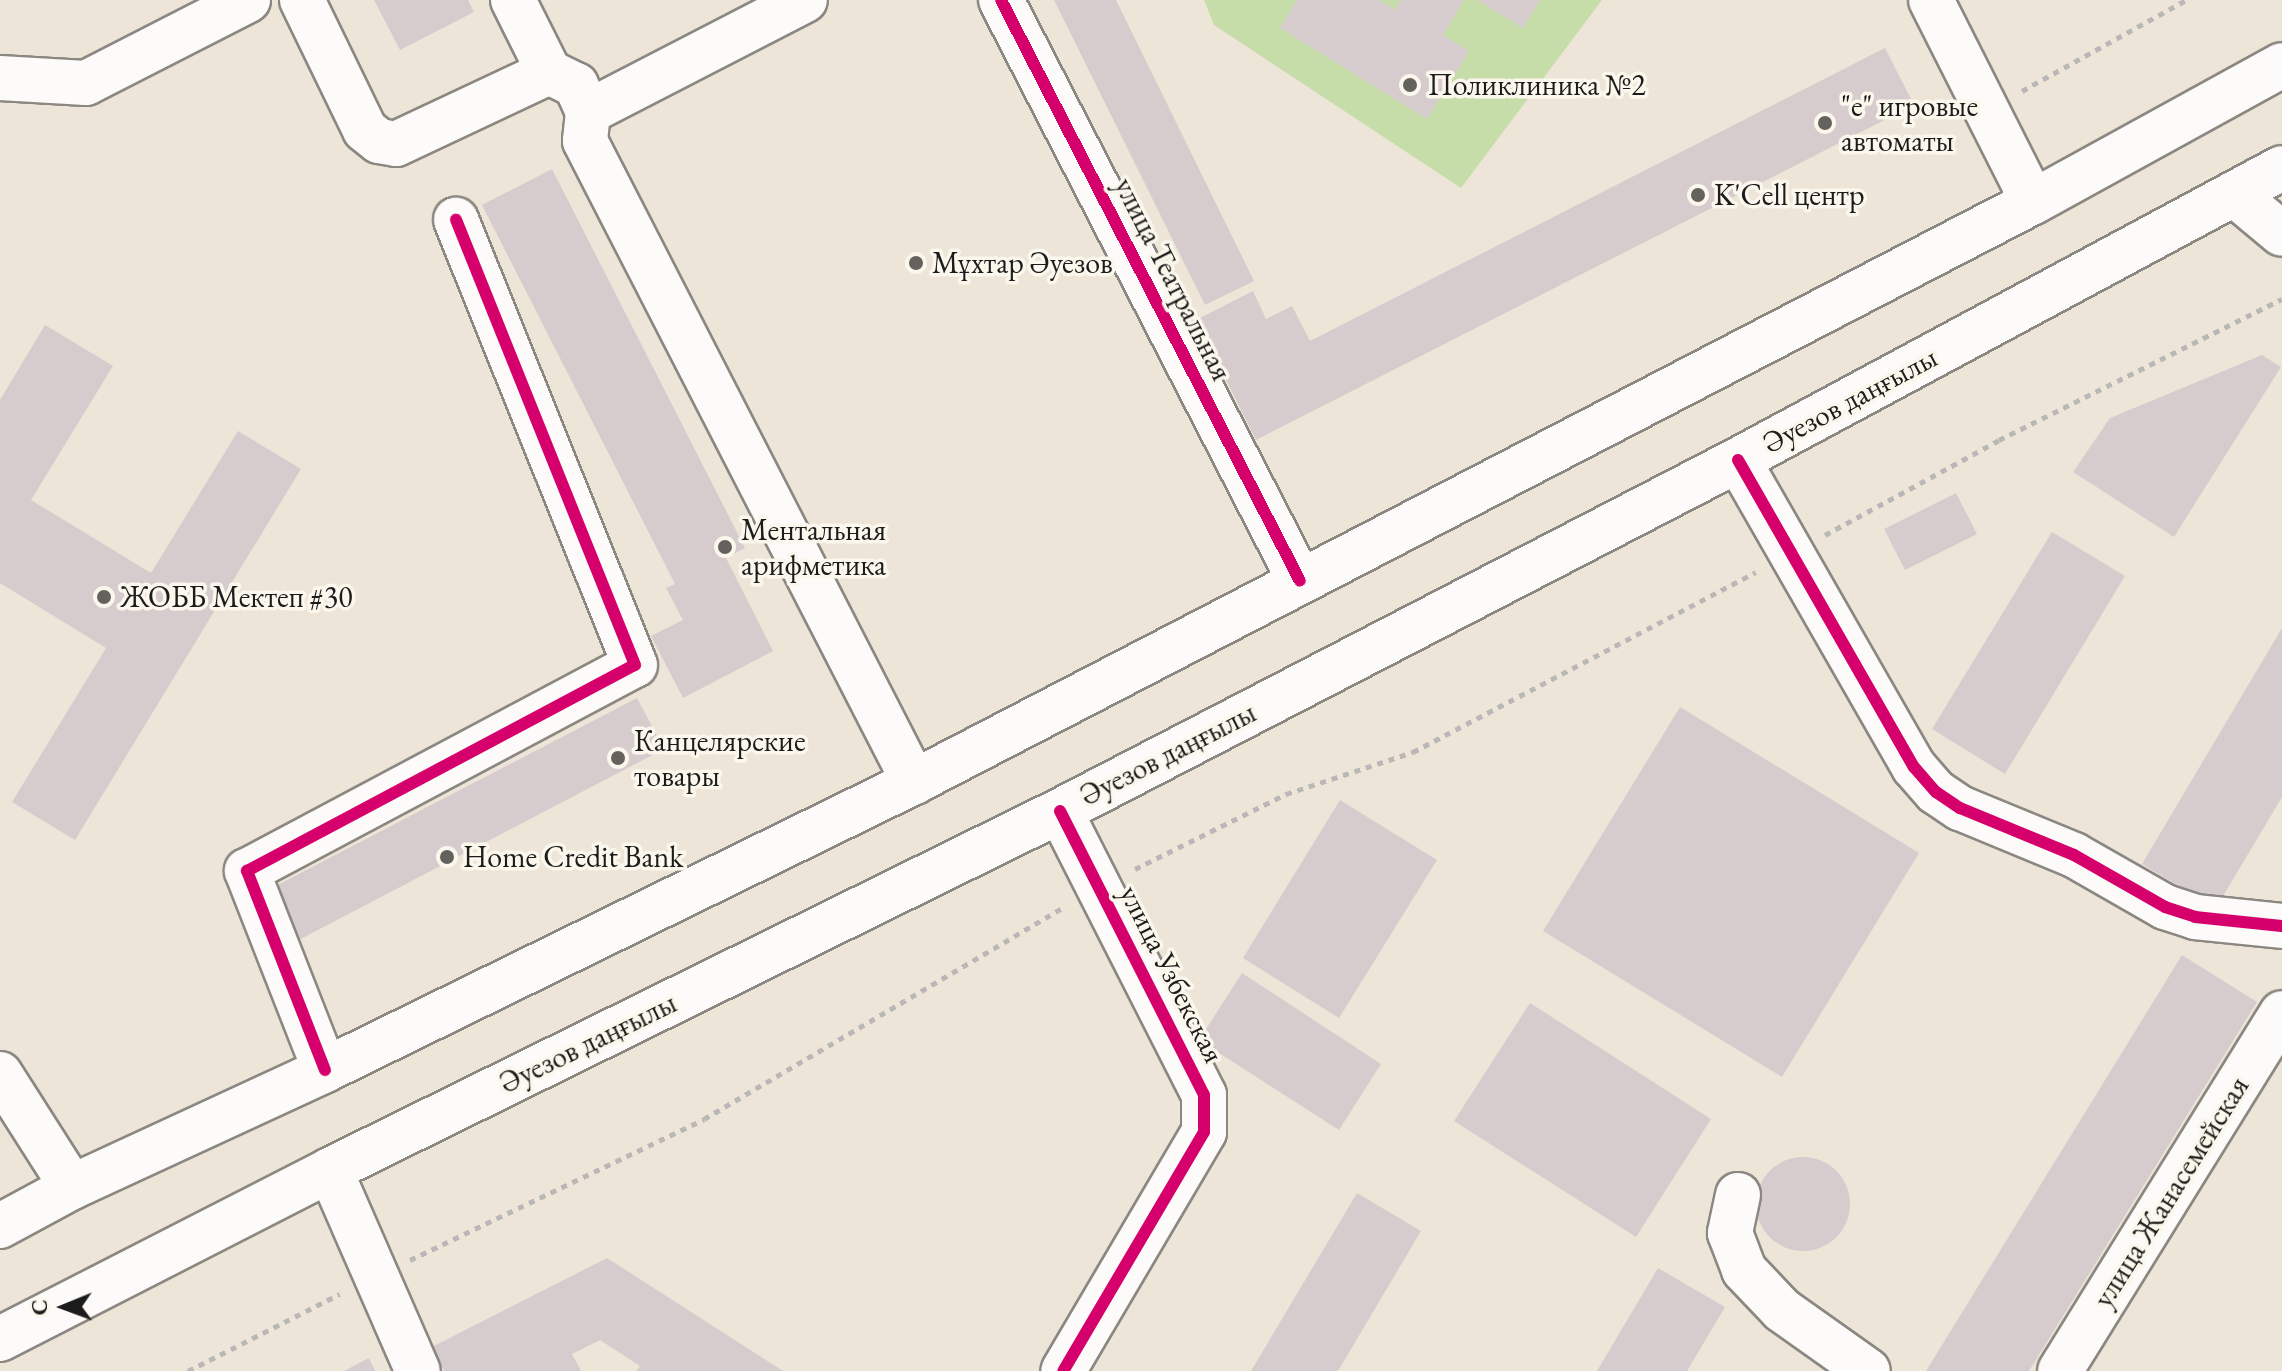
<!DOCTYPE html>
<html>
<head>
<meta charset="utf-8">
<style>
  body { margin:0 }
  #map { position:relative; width:2282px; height:1371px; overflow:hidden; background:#ede5d8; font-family:"EB Garamond",serif }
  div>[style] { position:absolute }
  .green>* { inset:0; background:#c6ddaa }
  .building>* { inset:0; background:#d7cccd }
  .round { border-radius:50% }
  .path>* { height:5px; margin-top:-2.5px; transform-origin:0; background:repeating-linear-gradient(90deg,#b9b8b6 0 6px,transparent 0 12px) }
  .roads { filter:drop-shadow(2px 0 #8b8781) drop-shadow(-2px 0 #8b8781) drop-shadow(0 2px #8b8781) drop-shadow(0 -2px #8b8781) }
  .minor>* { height:44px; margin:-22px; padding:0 22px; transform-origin:22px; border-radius:22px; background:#fcfbf9 }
  .major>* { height:44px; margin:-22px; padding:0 22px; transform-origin:22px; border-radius:22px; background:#fcfbf9 }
  .cycleway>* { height:12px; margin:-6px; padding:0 6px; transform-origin:6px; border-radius:6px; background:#d6006c }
  .dots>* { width:22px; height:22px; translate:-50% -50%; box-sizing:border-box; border:4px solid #fbf7ec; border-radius:50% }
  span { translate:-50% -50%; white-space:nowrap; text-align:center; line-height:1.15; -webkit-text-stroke:7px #fbf7ec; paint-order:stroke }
  .poi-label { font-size:30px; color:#1c1c1c }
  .left { translate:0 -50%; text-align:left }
  .street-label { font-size:30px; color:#1c1c1c }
  .north { position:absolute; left:24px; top:1267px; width:80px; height:80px; -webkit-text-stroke:6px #fbf7ec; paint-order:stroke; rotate:269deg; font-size:22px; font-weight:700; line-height:32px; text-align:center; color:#1c1c1c }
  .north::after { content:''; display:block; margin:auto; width:28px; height:36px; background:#1c1c1c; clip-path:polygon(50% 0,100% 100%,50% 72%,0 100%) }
</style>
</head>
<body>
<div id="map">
  <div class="green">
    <div style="clip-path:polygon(1204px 0,1602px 0,1461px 188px,1214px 25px)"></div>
  </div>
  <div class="building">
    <div style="clip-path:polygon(374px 0,468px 0,474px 12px,400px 50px)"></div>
    <div style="clip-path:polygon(1054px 0,1116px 0,1254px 281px,1205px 305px)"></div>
    <div style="clip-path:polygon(1297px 0,1379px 0,1395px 10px,1401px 0,1464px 0,1443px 35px,1469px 51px,1427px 119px,1280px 28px)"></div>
    <div style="clip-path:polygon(1477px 0,1540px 0,1523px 28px)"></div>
    <div style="clip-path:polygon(1885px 48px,1914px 105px,1256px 440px,1196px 320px,1253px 291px,1266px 319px,1292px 306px,1310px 341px)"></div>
    <div style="clip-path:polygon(552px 169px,745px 548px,726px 558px,773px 651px,683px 698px,651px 636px,683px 620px,666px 588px,675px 584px,482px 205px)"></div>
    <div style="clip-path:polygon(45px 325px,113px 366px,31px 500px,151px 573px,238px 431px,301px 469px,75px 840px,12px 802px,106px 648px,0 583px,0 400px)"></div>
    <div style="clip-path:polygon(2262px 355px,2281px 367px,2174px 537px,2073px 472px,2110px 418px)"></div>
    <div style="clip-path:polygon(1956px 493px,1977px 534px,1905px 570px,1884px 529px)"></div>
    <div style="clip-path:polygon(2052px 532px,2125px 576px,2005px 774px,1932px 729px)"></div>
    <div style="clip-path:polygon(2282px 628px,2282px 797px,2216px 908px,2142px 864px)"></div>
    <div style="clip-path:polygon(637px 698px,664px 749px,295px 942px,268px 890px)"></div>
    <div style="clip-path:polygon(1680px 707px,1919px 853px,1782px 1077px,1543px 931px)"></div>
    <div style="clip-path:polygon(1340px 800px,1437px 860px,1339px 1018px,1243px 958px)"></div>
    <div style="clip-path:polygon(2182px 955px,2257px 1002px,2029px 1371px,1926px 1371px)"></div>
    <div style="clip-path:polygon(1242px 973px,1381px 1064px,1339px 1130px,1199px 1040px)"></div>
    <div style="clip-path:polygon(1530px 1003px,1711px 1119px,1636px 1237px,1454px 1121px)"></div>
    <div class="round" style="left:1756px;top:1157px;width:94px;height:94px"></div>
    <div style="clip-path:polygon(1357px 1193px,1421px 1231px,1338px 1371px,1251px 1371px)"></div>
    <div style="clip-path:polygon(607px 1258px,783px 1371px,636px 1371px,640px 1366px,600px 1340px,572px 1354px,581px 1371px,444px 1371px,432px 1347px)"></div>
    <div style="clip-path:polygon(1658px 1268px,1725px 1307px,1687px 1371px,1597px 1371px)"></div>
    <div style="clip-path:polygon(369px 1358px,375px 1371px,344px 1371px)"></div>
  </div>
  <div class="path">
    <div style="left:2022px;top:91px;width:188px;rotate:-29deg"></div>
    <div style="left:1825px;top:535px;width:198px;rotate:-28.6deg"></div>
    <div style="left:1999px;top:440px;width:316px;rotate:-26.5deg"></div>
    <div style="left:1135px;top:869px;width:169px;rotate:-26.4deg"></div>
    <div style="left:1286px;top:794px;width:134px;rotate:-18.3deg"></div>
    <div style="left:1413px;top:752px;width:387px;rotate:-27.7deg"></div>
    <div style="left:410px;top:1260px;width:326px;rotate:-25.6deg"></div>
    <div style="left:704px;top:1119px;width:420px;rotate:-30.5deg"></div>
    <div style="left:188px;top:1371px;width:170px;rotate:-26.9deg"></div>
  </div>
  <div class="roads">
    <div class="minor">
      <div style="left:302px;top:0;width:144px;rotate:64.1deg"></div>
      <div style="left:365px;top:130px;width:18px;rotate:38deg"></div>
      <div style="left:379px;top:141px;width:17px;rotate:10deg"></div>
      <div style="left:396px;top:144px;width:169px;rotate:-25.2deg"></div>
      <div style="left:549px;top:72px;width:30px;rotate:26deg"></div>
      <div style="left:576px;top:85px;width:30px;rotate:66deg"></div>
      <div style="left:513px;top:0;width:80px;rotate:63.4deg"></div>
      <div style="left:1001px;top:0;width:653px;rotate:62.77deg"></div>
      <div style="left:1931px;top:0;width:226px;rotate:63.2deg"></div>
      <div style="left:0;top:78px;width:86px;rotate:3.3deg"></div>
      <div style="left:86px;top:83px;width:182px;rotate:-27.1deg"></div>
      <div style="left:588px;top:112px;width:29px;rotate:96deg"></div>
      <div style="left:585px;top:141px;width:721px;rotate:62.83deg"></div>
      <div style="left:588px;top:112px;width:244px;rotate:-27.3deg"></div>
      <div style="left:2234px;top:194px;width:62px;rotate:39.8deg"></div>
      <div style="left:1738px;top:460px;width:354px;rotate:60.2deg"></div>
      <div style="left:1914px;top:767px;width:33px;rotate:49deg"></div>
      <div style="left:1936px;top:792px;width:29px;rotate:34deg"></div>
      <div style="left:1960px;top:808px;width:123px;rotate:22.4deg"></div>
      <div style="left:2074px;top:855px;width:105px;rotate:29.7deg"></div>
      <div style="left:2165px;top:907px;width:32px;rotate:18deg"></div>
      <div style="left:2195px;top:917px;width:87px;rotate:5.9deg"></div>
      <div style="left:1060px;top:811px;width:318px;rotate:63.1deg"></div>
      <div style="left:1204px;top:1095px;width:37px;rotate:90deg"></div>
      <div style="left:1204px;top:1132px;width:277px;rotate:120.5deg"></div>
      <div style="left:325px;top:1070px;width:214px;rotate:-111.4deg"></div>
      <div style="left:247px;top:871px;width:439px;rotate:-28deg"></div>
      <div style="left:635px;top:665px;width:480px;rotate:-111.9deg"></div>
      <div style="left:0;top:1074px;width:134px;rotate:57.5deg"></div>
      <div style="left:330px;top:1170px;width:219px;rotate:66.4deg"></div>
      <div style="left:1738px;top:1195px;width:39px;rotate:102deg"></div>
      <div style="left:1730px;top:1233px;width:40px;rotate:69deg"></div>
      <div style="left:1744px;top:1270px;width:55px;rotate:46.5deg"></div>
      <div style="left:1782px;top:1310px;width:105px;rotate:35.3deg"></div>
      <div style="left:2060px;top:1371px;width:421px;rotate:-58.2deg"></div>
    </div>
    <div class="major">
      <div style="left:0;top:1226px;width:82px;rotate:-28.4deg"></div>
      <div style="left:72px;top:1187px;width:279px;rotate:-24.8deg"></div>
      <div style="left:325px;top:1070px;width:656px;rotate:-26.06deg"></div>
      <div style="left:914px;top:782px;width:1260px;rotate:-27.4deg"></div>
      <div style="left:2033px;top:202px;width:284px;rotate:-28.8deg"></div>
      <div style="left:0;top:1339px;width:371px;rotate:-27.1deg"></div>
      <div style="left:330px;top:1170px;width:813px;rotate:-26.19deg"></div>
      <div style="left:1060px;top:811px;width:763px;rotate:-27.37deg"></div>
      <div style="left:1738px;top:460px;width:617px;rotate:-28.23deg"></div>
    </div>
  </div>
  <div class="cycleway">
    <div style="left:1001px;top:0;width:653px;rotate:62.77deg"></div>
    <div style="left:1738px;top:460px;width:354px;rotate:60.2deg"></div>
    <div style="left:1914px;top:767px;width:33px;rotate:49deg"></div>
    <div style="left:1936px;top:792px;width:29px;rotate:34deg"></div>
    <div style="left:1960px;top:808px;width:123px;rotate:22.4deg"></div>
    <div style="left:2074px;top:855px;width:105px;rotate:29.7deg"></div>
    <div style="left:2165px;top:907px;width:32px;rotate:18deg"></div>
    <div style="left:2195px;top:917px;width:87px;rotate:5.9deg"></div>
    <div style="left:1060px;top:811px;width:318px;rotate:63.1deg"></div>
    <div style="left:1204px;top:1095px;width:37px;rotate:90deg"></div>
    <div style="left:1204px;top:1132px;width:277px;rotate:120.5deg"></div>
    <div style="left:325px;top:1070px;width:214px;rotate:-111.4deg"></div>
    <div style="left:247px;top:871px;width:439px;rotate:-28deg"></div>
    <div style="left:635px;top:665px;width:480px;rotate:-111.9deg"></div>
  </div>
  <div class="dots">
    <div style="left:1410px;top:85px;background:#65625e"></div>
    <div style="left:1825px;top:123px;background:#65625e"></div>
    <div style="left:1698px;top:195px;background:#65625e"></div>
    <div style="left:916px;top:263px;background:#65625e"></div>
    <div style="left:725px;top:547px;background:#65625e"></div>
    <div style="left:104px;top:597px;background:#65625e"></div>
    <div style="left:618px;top:758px;background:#65625e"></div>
    <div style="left:447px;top:857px;background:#65625e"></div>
  </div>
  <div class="poi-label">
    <span class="left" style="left:1428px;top:85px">Поликлиника №2</span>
    <span class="left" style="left:1841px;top:123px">"е" игровые<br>автоматы</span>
    <span class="left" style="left:1714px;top:195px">K'Cell центр</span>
    <span class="left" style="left:932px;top:263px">Мұхтар Әуезов</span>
    <span class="left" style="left:741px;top:547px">Ментальная<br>арифметика</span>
    <span class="left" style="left:120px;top:597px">ЖОББ Мектеп #30</span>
    <span class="left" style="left:634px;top:758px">Канцелярские<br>товары</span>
    <span class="left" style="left:463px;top:857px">Home Credit Bank</span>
  </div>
  <div class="street-label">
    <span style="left:1173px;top:279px;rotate:63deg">улица Театральная</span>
    <span style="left:1850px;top:400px;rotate:-28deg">Әуезов даңғылы</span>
    <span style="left:1168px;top:754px;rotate:-27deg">Әуезов даңғылы</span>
    <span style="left:1172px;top:974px;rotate:63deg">улица Узбекская</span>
    <span style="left:588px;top:1043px;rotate:-26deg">Әуезов даңғылы</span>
    <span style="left:2171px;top:1192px;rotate:-58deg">улица Жанасемейская</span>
  </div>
  <div class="north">С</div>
</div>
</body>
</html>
